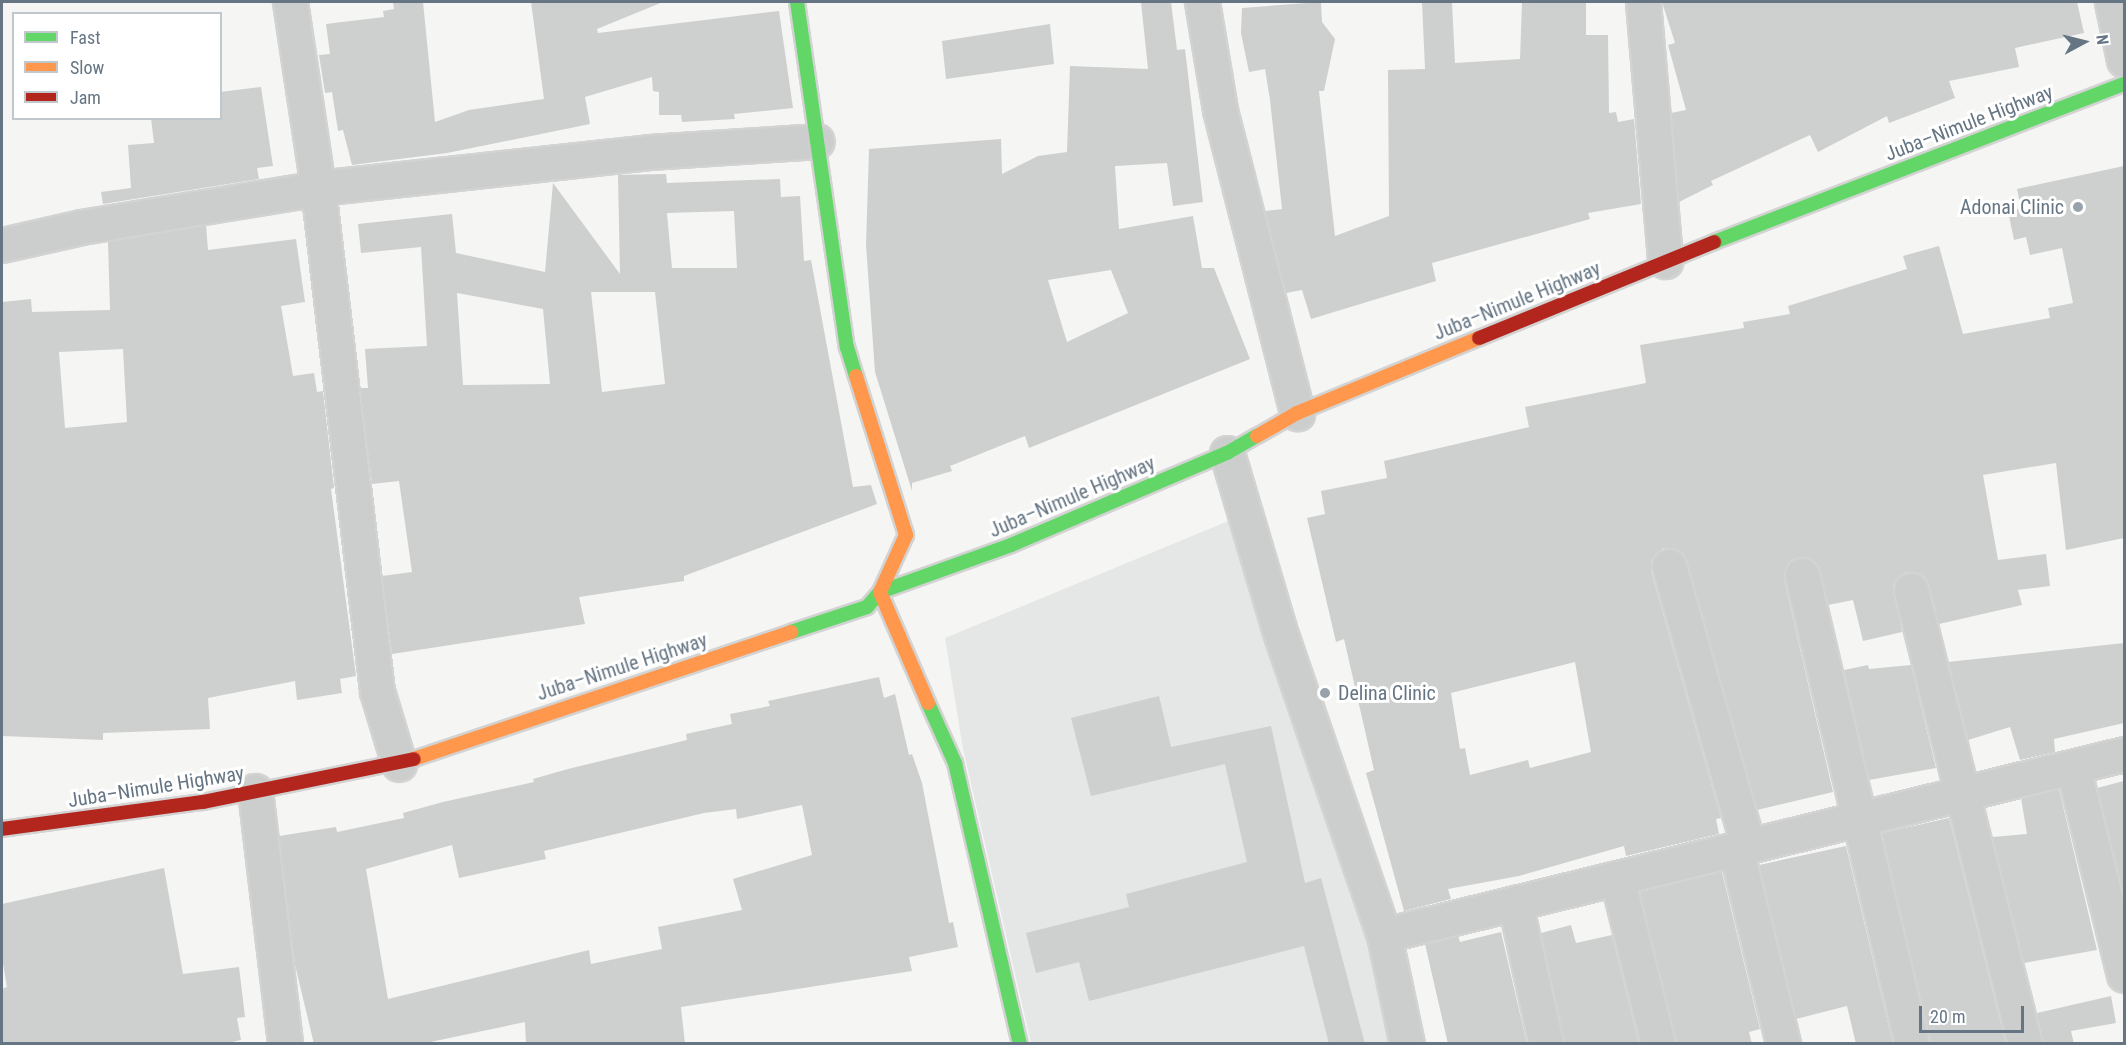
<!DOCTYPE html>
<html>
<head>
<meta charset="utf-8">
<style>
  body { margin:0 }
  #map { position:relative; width:2126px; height:1045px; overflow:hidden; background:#f5f5f3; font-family:"Roboto Condensed",sans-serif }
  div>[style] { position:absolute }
  .built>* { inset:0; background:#e5e6e6 }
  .building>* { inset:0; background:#cecfcf }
  .roads { filter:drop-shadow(2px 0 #d2d3d2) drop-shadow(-2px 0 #d2d3d2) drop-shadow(0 2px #d2d3d2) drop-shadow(0 -2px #d2d3d2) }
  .street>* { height:33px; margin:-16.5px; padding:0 16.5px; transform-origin:16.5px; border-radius:16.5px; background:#cccece }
  .fast>* { height:14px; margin:-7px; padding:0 7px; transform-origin:7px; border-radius:7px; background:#63d668 }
  .slow>* { height:14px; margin:-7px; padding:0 7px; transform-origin:7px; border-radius:7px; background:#ff974d }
  .jam>* { height:14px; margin:-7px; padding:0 7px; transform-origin:7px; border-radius:7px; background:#b3261e }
  .dots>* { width:16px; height:16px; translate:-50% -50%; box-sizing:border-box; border:3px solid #fff; border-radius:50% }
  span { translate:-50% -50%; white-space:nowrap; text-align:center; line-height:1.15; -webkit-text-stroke:6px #fff; paint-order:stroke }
  .street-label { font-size:20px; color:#657583 }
  .poi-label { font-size:20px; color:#657583 }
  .right { translate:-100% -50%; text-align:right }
  .left { translate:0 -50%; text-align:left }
  .frame { position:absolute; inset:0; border:3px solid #657583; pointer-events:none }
  .legend { position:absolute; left:12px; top:12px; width:210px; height:108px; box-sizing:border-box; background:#fff; border:2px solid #c1c8cd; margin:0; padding:8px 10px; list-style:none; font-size:18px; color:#657583 }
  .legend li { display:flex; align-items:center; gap:12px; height:30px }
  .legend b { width:30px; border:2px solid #c1c8cd }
  .north { position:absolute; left:2054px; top:12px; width:60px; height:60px; -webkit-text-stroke:4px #fff; paint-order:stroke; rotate:83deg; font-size:16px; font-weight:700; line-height:24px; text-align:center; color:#657583 }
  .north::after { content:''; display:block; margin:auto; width:21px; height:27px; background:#657583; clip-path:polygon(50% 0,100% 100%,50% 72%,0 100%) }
  .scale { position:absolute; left:1919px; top:1006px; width:105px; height:27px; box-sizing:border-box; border:3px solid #657583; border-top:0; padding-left:8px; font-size:18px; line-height:21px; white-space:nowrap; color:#657583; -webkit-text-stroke:4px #fff; paint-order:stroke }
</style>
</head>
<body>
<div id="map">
  <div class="built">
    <div style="clip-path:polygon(1231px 520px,1282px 692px,1313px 763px,1367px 943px,1390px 1043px,1031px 1043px,963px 749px,945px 638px)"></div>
  </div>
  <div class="building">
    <div style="clip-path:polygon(393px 2px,423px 2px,435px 122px,469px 110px,544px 99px,531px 2px,663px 2px,597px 29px,598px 33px,779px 11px,793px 108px,734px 114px,735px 119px,682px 122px,681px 115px,659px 115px,659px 92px,653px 91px,652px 77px,585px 97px,590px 124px,447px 153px,352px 165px,343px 130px,338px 131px,332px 92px,325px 93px,319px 55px,330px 54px,326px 24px,384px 17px,383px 11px,394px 9px)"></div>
    <div style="clip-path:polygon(evenodd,1141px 2px,1171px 2px,1177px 50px,1185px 49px,1203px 202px,1173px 206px,1167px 163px,1115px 166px,1119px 229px,1193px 216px,1202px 268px,1214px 268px,1250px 359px,1029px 448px,1025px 436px,950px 466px,952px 471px,912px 483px,912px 491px,875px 372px,866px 245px,869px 149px,1001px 139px,1002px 174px,1038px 156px,1067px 152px,1070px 66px,1148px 69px,1141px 2px,1111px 270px,1128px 313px,1067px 342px,1048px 280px,1111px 270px)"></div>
    <div style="clip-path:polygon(1321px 2px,1322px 22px,1335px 39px,1324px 91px,1319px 91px,1335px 236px,1389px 216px,1388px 70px,1425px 69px,1422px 2px,1452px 2px,1455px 63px,1520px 59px,1522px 2px,1586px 2px,1586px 35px,1608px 35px,1609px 113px,1616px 112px,1618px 122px,1634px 119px,1641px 204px,1588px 213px,1590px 219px,1432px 263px,1436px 281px,1311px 319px,1302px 290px,1286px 293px,1265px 211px,1282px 209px,1270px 100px,1265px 69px,1249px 72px,1241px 33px,1242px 8px)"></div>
    <div style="clip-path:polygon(1662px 2px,2077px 2px,2084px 33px,2015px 48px,2019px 67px,1949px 81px,1955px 98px,1889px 123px,1887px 116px,1818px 152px,1810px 135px,1711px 181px,1713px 185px,1679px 202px,1671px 113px,1686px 110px,1668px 45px,1675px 43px)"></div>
    <div style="clip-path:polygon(1050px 24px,1054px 64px,946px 79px,942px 41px)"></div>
    <div style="clip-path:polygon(261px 87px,273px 166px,257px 168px,259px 179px,103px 204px,101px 192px,131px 188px,128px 145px,154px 143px,151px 118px,220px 118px,220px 92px)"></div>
    <div style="clip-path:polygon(evenodd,2124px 166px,2124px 538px,2066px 550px,2056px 463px,1983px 475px,1998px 560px,2046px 554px,2050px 586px,2018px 590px,2022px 605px,1939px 624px,1925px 577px,1906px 572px,1893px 585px,1902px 632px,1863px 641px,1853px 600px,1828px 605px,1816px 563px,1807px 557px,1790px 561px,1784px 579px,1833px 792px,1757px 810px,1687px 561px,1674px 548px,1663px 548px,1651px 561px,1651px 571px,1721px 818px,1716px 819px,1719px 834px,1626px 856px,1624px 846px,1519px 876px,1448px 889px,1451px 899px,1404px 911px,1366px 773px,1374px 770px,1344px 639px,1336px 642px,1307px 518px,1325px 514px,1321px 491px,1387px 478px,1384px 461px,1529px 427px,1525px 407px,1646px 383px,1640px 345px,1744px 328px,1743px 322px,1790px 314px,1788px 306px,1907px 269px,1903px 256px,1939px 246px,1963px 334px,2050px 318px,2048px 308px,2073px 303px,2062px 248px,2030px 255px,2026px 237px,2014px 240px,2008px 211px,2021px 208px,2017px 189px,2124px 166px,1575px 662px,1591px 752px,1530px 768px,1528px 760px,1470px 775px,1465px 748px,1460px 749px,1451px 693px,1575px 662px)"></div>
    <div style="clip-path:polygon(evenodd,666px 174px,667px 183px,780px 179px,781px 197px,800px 196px,804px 261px,811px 260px,853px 487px,871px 485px,877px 504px,684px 576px,684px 581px,579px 597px,585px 624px,392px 654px,382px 576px,412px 572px,399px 481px,372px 484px,360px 388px,368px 388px,365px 349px,427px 346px,421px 247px,361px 253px,358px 224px,452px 214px,456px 253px,545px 272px,553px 183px,620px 274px,618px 175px,666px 174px,734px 211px,737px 268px,672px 268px,667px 213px,734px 211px,666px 174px,591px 292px,655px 292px,665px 384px,602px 392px,591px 292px,666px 174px,457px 293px,543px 309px,550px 384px,463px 385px,457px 293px)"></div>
    <div style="clip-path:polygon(evenodd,206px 225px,208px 250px,296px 239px,305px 302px,281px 306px,293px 376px,314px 373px,317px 392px,323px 391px,334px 488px,331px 489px,356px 676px,340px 679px,342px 693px,297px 700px,295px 681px,208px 698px,210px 729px,103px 733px,103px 740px,2px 736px,2px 302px,31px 299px,32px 312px,110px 310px,108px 242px,206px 225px,123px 349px,127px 422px,65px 428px,59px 352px,123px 349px)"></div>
    <div style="clip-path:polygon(2124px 643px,2124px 723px,2054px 739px,2055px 752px,2020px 760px,2010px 727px,1968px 740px,1948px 662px)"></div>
    <div style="clip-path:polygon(1868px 665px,1869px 669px,1911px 665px,1936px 768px,1869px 780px,1844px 670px)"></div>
    <div style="clip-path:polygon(evenodd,879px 677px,884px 698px,895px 694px,909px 755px,912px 754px,922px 783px,949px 923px,953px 922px,958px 947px,909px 957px,912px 971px,681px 1007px,685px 1044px,526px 1044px,525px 1022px,421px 1044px,314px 1044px,295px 965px,279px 836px,336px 827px,337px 832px,404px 818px,403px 813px,443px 802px,534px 782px,533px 779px,568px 769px,687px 740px,686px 734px,732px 724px,730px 714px,770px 706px,768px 701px,879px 677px,802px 805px,812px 855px,733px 879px,742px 910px,658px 927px,662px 949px,591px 964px,589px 950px,388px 999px,366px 869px,452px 845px,459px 878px,546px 859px,544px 851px,704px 813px,736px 809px,737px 819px,802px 805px)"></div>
    <div style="clip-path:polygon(1159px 696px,1171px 747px,1271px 726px,1305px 883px,1321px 878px,1365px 1044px,1329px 1044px,1304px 946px,1089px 1001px,1079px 962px,1036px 973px,1026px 933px,1129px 907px,1126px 894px,1247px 862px,1225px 764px,1091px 796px,1071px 718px)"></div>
    <div style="clip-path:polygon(2124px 781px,2124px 898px,2097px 788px)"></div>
    <div style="clip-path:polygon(2059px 789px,2097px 950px,2024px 963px,1992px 837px,2027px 834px,2021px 798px)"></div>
    <div style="clip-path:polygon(1949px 818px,2006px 1044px,1930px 1044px,1882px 833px)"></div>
    <div style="clip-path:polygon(1846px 846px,1893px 1044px,1856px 1044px,1847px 1006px,1796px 1019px,1759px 865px)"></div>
    <div style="clip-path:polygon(164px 868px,183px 974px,239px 967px,245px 1017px,237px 1018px,241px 1040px,223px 1044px,2px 1044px,2px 989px,7px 987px,2px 958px,2px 904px)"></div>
    <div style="clip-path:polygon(1722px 872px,1760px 1029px,1749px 1032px,1752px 1044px,1676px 1044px,1640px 892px)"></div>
    <div style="clip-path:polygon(1571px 925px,1576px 943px,1612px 935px,1639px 1044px,1564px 1044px,1541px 933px)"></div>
    <div style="clip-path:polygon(1501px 932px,1527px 1044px,1448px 1044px,1425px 944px,1458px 936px,1460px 942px)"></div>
    <div style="clip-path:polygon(2111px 996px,2116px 1023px,2071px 1031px,2074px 1044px,2043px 1044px,2037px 1013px)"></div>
  </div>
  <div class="roads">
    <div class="street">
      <div style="left:290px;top:2px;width:188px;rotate:81.4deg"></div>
      <div style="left:318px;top:188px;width:506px;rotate:83.31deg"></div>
      <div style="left:377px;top:691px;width:76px;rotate:73.2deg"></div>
      <div style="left:1202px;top:2px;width:109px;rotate:80.5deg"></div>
      <div style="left:1220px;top:110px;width:313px;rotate:75.7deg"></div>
      <div style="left:1643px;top:2px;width:260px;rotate:85.1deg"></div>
      <div style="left:2112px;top:2px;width:59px;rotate:78.3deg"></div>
      <div style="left:2px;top:245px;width:81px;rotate:-12.8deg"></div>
      <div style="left:81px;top:227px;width:240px;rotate:-9.3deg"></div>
      <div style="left:318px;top:188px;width:333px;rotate:-6.2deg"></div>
      <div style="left:649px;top:152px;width:168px;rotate:-3.7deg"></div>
      <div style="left:1227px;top:453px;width:184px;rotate:73.5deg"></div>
      <div style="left:1279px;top:629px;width:324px;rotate:71.1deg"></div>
      <div style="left:1384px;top:935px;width:111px;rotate:78.1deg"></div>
      <div style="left:1669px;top:566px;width:291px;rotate:74.2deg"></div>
      <div style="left:1802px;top:575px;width:482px;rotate:76.8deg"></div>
      <div style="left:1911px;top:590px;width:468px;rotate:75.9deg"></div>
      <div style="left:2073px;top:767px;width:214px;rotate:76.2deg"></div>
      <div style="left:255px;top:791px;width:255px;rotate:83.2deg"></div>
      <div style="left:1736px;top:849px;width:201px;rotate:76.4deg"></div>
      <div style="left:1617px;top:878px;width:171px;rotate:76.1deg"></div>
      <div style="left:1515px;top:903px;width:144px;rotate:77.6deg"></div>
      <div style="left:1384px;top:935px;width:762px;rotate:-13.74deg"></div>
    </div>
    <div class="fast">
      <div style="left:797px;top:2px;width:349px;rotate:81.8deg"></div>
      <div style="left:847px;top:347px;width:30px;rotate:73deg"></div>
      <div style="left:1714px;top:242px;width:439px;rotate:-21.1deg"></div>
      <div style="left:791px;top:632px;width:80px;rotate:-18.2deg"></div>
      <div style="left:867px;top:607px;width:20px;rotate:-49deg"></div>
      <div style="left:880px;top:592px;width:139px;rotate:-19.7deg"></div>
      <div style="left:1011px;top:545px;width:235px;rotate:-23.1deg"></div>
      <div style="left:1227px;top:453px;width:34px;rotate:-30deg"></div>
      <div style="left:928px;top:703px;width:66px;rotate:65.8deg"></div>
      <div style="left:955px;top:763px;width:288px;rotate:77deg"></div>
    </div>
    <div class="slow">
      <div style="left:856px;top:376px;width:167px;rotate:72.5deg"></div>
      <div style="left:906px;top:535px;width:63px;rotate:114.5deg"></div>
      <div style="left:880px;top:592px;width:121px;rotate:66.6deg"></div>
      <div style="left:1257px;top:436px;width:46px;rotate:-29.9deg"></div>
      <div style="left:1297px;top:413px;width:197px;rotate:-22.4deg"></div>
      <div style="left:414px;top:759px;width:398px;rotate:-18.6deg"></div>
    </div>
    <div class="jam">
      <div style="left:1479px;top:338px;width:254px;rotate:-22.2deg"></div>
      <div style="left:2px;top:829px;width:203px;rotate:-7.7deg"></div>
      <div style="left:203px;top:802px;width:215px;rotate:-11.5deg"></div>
    </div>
  </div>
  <div class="dots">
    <div style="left:2078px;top:207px;background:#97a2aa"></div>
    <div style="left:1325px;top:693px;background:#97a2aa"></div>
  </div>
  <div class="street-label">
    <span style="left:1969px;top:123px;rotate:-21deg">Juba–Nimule Highway</span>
    <span style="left:1517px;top:301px;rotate:-22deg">Juba–Nimule Highway</span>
    <span style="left:1072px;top:497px;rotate:-23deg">Juba–Nimule Highway</span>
    <span style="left:622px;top:667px;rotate:-18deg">Juba–Nimule Highway</span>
    <span style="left:156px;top:787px;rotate:-9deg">Juba–Nimule Highway</span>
  </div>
  <div class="poi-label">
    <span class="right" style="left:2064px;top:207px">Adonai Clinic</span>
    <span class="left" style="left:1338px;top:693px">Delina Clinic</span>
  </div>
  <div class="frame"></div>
  <ul class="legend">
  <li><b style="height:8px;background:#63d668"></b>Fast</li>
  <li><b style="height:8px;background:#ff974d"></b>Slow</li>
  <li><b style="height:8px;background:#b3261e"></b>Jam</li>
  </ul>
  <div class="north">N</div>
  <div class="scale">20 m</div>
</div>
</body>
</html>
